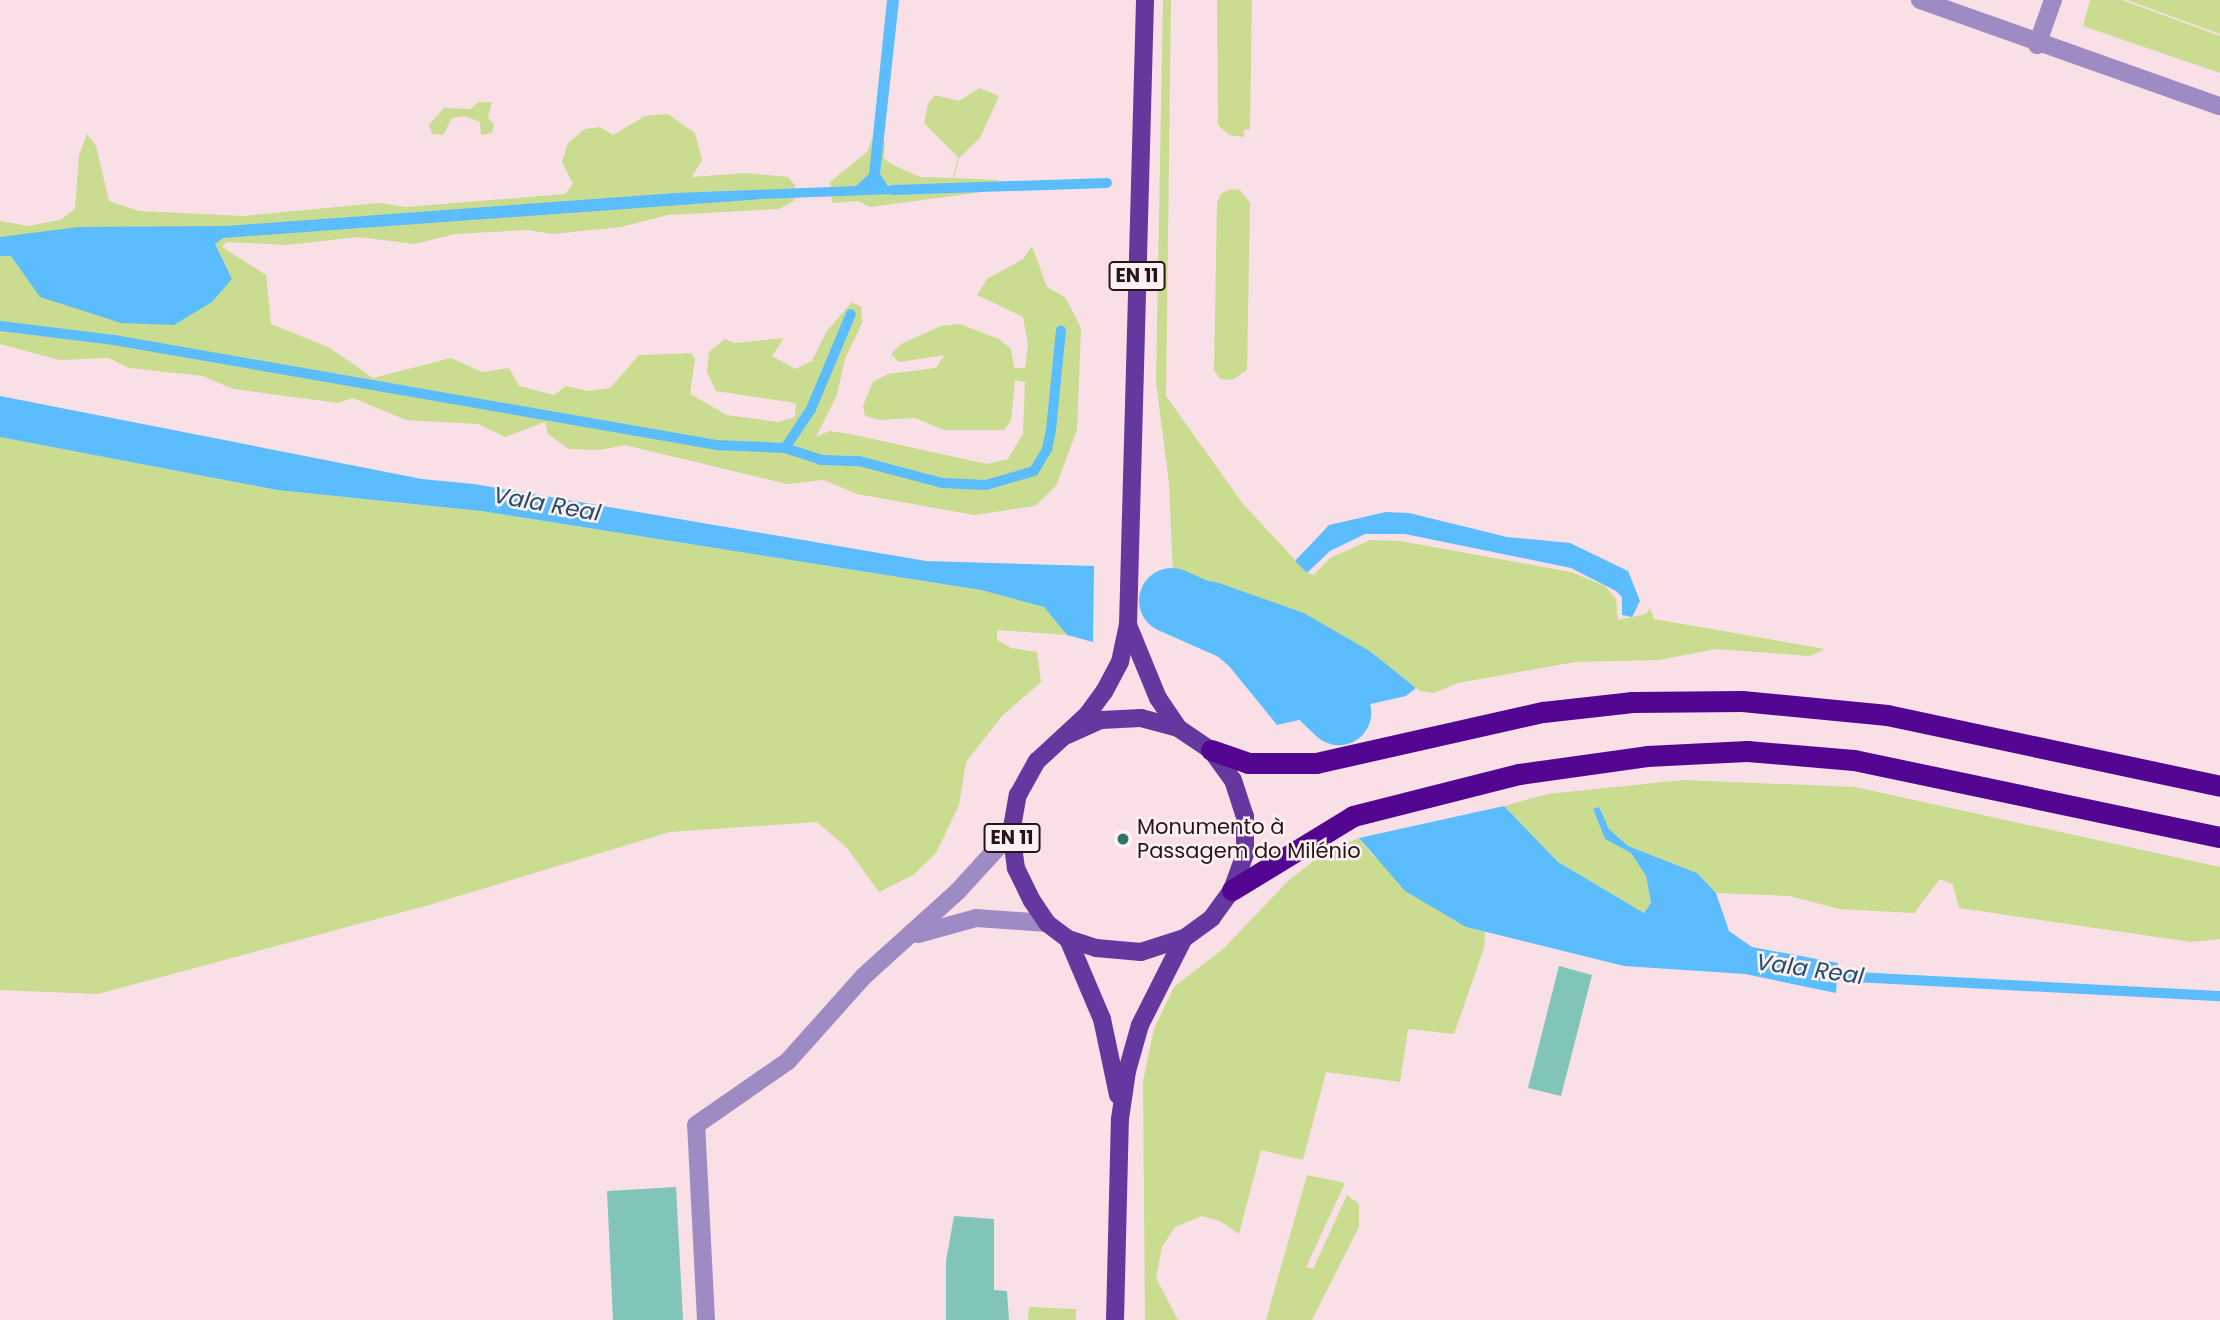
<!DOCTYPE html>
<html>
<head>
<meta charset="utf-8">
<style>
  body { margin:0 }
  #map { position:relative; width:2220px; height:1320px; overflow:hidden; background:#f9e0e6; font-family:Poppins,sans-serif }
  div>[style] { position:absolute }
  .green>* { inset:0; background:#c9dc8f }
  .water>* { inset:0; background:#5bbdfd }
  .stream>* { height:10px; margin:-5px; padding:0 5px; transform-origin:5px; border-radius:5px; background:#5bbdfd }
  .river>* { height:65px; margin:-32.5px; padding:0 32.5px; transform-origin:32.5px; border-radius:32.5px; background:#5bbdfd }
  .building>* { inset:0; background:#80c5b7 }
  .service>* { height:18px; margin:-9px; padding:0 9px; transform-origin:9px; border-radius:9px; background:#9f8bc4 }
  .minor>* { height:18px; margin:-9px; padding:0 9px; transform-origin:9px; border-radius:9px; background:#9f8bc4 }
  .primary>* { height:18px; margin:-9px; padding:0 9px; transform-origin:9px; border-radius:9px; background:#6538a0 }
  .motorway>* { height:21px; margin:-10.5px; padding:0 10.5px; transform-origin:10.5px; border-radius:10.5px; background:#520691 }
  .dots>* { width:19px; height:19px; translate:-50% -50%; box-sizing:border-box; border:4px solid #fef1f4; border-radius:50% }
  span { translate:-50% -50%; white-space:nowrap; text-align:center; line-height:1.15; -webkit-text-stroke:5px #fef1f4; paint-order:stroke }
  .shield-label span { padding:2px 5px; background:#fef1f4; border:2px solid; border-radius:5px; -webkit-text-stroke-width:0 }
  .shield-label { font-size:19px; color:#29141a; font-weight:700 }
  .poi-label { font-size:21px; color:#29141a }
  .left { translate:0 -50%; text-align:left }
  .water-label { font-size:23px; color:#264e69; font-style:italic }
</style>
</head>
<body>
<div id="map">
  <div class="green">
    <div style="clip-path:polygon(1163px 0,1171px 0,1166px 396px,1243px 504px,1307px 573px,1314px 575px,1330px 558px,1370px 540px,1400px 541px,1571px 572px,1605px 586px,1616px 599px,1618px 620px,1646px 614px,1650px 608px,1654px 619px,1825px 649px,1810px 656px,1716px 649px,1659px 660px,1575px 662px,1458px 683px,1434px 693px,1420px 691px,1371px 652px,1216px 582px,1173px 576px,1169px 483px,1156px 382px)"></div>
    <div style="clip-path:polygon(1217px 0,1252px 0,1250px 129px,1244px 130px,1244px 137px,1229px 135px,1218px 125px)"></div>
    <div style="clip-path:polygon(2090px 0,2122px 0,2220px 36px,2220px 73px,2083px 26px)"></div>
    <div style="clip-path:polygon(2127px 0,2220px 0,2220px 34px)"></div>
    <div style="clip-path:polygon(980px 88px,999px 96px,980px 138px,959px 158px,954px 178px,998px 180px,990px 191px,870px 207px,858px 201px,832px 203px,830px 182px,867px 152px,873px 137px,885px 142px,884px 158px,891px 164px,920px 177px,953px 178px,958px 157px,924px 123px,928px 104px,935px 95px,959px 101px)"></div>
    <div style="clip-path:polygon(479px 102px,492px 102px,488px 118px,494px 124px,492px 133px,481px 135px,480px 122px,465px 116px,452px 118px,443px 135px,432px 134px,429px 125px,444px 108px,470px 109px)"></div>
    <div style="clip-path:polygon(668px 114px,695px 133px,702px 160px,692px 177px,746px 173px,788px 177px,795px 185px,794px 201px,779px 209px,668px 215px,621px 227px,553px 234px,527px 230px,455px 234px,415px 244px,358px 237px,287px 245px,227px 242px,222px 247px,266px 275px,271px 324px,330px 348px,373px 378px,451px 358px,482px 372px,509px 368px,519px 386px,554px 395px,566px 386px,588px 391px,610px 388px,639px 355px,691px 353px,695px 359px,690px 394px,727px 415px,778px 422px,795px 417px,796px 403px,716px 391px,707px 372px,709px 352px,725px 339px,735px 343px,784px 338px,772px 356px,795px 369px,812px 361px,827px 331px,852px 302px,861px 307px,862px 323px,845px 359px,837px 395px,816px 437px,829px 431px,850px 434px,987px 464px,1008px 459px,1023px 433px,1025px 382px,1015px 380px,1011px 421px,1004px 430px,944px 430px,915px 418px,879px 420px,865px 416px,863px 406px,873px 382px,888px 374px,936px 368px,945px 355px,899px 362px,891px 354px,901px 344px,941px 326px,960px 324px,999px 339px,1011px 349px,1014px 368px,1025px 368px,1028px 345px,1023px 317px,977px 295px,987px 279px,1023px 259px,1032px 246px,1047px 287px,1066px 298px,1081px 328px,1077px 430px,1056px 486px,1035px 506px,974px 515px,857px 494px,824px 480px,787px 484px,625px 445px,600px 450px,569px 449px,548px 434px,545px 422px,505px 437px,478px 424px,406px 420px,353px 398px,338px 403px,233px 389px,203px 376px,129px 368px,109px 358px,60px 360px,0 344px,0 221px,28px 226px,60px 220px,75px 209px,79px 155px,87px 134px,96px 146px,109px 201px,139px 211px,244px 216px,378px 203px,406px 207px,565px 194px,573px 184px,562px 162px,568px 143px,585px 129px,600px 127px,613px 135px,645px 116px)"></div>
    <div style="clip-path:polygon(1231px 189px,1240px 190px,1250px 203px,1247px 370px,1232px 380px,1220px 379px,1214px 370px,1217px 202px,1221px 194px)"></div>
    <div style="clip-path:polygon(0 437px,277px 490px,481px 511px,981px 590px,1044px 607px,1067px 635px,997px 630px,997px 640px,1011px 648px,1037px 652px,1041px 682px,1002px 716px,966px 762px,959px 805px,936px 853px,913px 875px,879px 892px,847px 848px,817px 822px,670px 832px,429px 905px,98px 994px,0 990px)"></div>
    <div style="clip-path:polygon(1683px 780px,1855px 787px,2220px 867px,2220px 939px,2191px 942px,1959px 908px,1953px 885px,1940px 879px,1914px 913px,1839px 909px,1790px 896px,1716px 893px,1697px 873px,1628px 846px,1609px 829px,1599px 808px,1593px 809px,1605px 839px,1631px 853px,1646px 876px,1651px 903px,1644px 913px,1558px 862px,1504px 806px,1548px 794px)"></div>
    <div style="clip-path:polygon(1359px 838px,1372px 855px,1466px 927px,1485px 932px,1484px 948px,1454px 1034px,1408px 1029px,1400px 1082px,1326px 1072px,1303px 1160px,1261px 1150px,1239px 1234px,1220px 1221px,1202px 1216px,1175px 1227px,1162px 1247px,1156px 1278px,1178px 1320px,1145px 1320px,1143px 1081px,1154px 1029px,1174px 987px,1224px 948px,1289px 880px,1324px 853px)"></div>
    <div style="clip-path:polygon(1307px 1175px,1345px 1183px,1306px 1267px,1313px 1269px,1347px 1195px,1359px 1204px,1359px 1227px,1312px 1320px,1266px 1320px)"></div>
    <div style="clip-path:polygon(1029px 1307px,1076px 1309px,1076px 1320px,1028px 1320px)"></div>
  </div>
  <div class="water">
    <div style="clip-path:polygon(887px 0,899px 0,880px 174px,888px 186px,914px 185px,893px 194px,763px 199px,223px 238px,215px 244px,232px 279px,212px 302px,174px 325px,121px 323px,40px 297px,11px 256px,0 256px,0 237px,79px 227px,226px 226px,676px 193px,856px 186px,869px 174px)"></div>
    <div style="clip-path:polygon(0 396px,422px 479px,474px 484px,926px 561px,1094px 566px,1093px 642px,1067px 635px,1044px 607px,981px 590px,481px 511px,277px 490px,0 437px)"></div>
    <div style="clip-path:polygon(1386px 512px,1409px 513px,1507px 537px,1570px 543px,1628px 571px,1640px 601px,1632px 617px,1622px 615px,1622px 597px,1616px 591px,1571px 568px,1405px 534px,1365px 534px,1330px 551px,1307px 573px,1295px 561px,1329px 525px)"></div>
    <div style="clip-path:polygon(1173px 576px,1216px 582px,1304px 613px,1371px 652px,1416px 688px,1406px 696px,1277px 725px,1229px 666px,1197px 639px,1172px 628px)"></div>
    <div style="clip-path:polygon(1504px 806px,1558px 862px,1644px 913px,1651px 903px,1646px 876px,1631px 853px,1605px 839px,1593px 809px,1599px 807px,1609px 829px,1628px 846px,1697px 873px,1716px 893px,1729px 931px,1752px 947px,1838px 963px,1836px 993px,1745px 974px,1624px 966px,1466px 927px,1405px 891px,1359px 838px)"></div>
  </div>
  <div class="stream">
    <div style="left:893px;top:190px;width:214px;rotate:-1.9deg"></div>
    <div style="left:0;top:326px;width:115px;rotate:7deg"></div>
    <div style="left:114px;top:340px;width:611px;rotate:9.89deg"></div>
    <div style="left:716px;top:445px;width:69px;rotate:2.5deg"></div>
    <div style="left:785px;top:448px;width:47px;rotate:-56.3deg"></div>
    <div style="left:811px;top:409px;width:103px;rotate:-67.2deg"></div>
    <div style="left:785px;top:448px;width:38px;rotate:18deg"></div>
    <div style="left:821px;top:460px;width:38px;rotate:2deg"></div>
    <div style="left:859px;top:461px;width:86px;rotate:14.8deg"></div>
    <div style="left:942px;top:483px;width:44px;rotate:2.6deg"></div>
    <div style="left:986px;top:485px;width:50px;rotate:-16.3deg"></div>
    <div style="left:1034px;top:471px;width:26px;rotate:-59deg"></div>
    <div style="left:1047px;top:449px;width:19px;rotate:-78deg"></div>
    <div style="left:1051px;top:430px;width:100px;rotate:-84.3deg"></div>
    <div style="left:1836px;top:976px;width:385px;rotate:3deg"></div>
  </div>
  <div class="river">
    <div style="left:1171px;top:600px;width:102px;rotate:23.8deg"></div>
    <div style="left:1264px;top:641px;width:103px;rotate:43.8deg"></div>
  </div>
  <div class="building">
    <div style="clip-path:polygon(1559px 966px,1592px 975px,1561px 1096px,1528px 1088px)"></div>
    <div style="clip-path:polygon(676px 1187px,683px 1320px,613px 1320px,607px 1191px)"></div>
    <div style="clip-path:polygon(954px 1216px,994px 1219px,994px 1290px,1007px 1291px,1009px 1320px,946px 1320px,946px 1261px)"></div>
  </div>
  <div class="service">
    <div style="left:2037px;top:45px;width:48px;rotate:-70.4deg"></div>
  </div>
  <div class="minor">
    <div style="left:1920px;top:0;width:318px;rotate:19.5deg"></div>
    <div style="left:918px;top:934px;width:60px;rotate:-15.4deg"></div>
    <div style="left:976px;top:918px;width:71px;rotate:4deg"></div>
    <div style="left:706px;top:1320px;width:195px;rotate:-92.9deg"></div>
    <div style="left:696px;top:1125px;width:112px;rotate:-34.8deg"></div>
    <div style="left:788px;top:1061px;width:114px;rotate:-48.2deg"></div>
    <div style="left:864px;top:976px;width:127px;rotate:-42.1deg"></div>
    <div style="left:958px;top:891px;width:79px;rotate:-47.6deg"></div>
  </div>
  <div class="primary">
    <div style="left:1128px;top:625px;width:79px;rotate:67.7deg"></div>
    <div style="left:1158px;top:698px;width:36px;rotate:56deg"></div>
    <div style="left:1065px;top:736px;width:39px;rotate:-24deg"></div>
    <div style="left:1101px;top:720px;width:40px;rotate:-2.9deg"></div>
    <div style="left:1141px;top:718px;width:38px;rotate:15deg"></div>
    <div style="left:1178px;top:728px;width:40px;rotate:34deg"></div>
    <div style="left:1211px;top:750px;width:37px;rotate:54deg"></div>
    <div style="left:1233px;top:780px;width:38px;rotate:72deg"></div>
    <div style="left:1245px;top:816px;width:38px;rotate:90deg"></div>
    <div style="left:1245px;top:854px;width:38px;rotate:110deg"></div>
    <div style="left:1232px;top:890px;width:34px;rotate:126deg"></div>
    <div style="left:1212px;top:918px;width:34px;rotate:144deg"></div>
    <div style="left:1184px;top:938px;width:45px;rotate:162deg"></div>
    <div style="left:1141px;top:952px;width:45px;rotate:-174.9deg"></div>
    <div style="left:1096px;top:948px;width:29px;rotate:-162deg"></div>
    <div style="left:1068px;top:939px;width:26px;rotate:-143deg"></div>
    <div style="left:1047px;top:923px;width:27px;rotate:-124deg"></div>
    <div style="left:1032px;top:901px;width:37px;rotate:-116deg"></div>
    <div style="left:1016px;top:868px;width:35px;rotate:-98deg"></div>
    <div style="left:1011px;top:833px;width:39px;rotate:-80deg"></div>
    <div style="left:1018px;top:795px;width:39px;rotate:-61deg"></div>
    <div style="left:1037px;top:761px;width:68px;rotate:-42.6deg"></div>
    <div style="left:1087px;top:715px;width:29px;rotate:-54deg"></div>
    <div style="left:1104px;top:692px;width:34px;rotate:-62deg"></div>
    <div style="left:1120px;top:662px;width:38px;rotate:-78deg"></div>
    <div style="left:1128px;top:625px;width:625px;rotate:-88.44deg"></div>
    <div style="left:1068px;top:939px;width:87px;rotate:67deg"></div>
    <div style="left:1102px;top:1019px;width:78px;rotate:78.1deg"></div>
    <div style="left:1115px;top:1320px;width:201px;rotate:-88.6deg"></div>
    <div style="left:1120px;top:1119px;width:49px;rotate:-81.7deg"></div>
    <div style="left:1127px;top:1071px;width:48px;rotate:-74.2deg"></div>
    <div style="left:1140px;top:1025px;width:97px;rotate:-63.2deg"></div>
  </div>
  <div class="motorway">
    <div style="left:1211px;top:750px;width:39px;rotate:19deg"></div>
    <div style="left:1248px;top:763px;width:68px"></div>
    <div style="left:1316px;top:763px;width:233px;rotate:-12.7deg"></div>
    <div style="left:1543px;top:712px;width:90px;rotate:-6.4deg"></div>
    <div style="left:1632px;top:702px;width:110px;rotate:-0.5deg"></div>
    <div style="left:1742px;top:701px;width:146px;rotate:5.5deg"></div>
    <div style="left:1887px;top:715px;width:340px;rotate:12deg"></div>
    <div style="left:1232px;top:890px;width:142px;rotate:-31.4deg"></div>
    <div style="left:1353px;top:816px;width:171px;rotate:-14.2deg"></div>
    <div style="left:1519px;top:774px;width:129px;rotate:-8deg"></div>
    <div style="left:1647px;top:756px;width:100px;rotate:-2.9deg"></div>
    <div style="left:1747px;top:751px;width:107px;rotate:4.8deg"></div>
    <div style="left:1854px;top:760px;width:374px;rotate:11.9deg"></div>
  </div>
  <div class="dots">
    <div style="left:1123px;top:839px;background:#2f7468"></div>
  </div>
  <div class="shield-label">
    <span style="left:1137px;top:276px">EN 11</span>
    <span style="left:1012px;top:838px">EN 11</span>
  </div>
  <div class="poi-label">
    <span class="left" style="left:1137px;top:839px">Monumento à<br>Passagem do Milénio</span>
  </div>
  <div class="water-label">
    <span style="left:547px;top:504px;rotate:10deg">Vala Real</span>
    <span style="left:1810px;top:969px;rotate:8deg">Vala Real</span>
  </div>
</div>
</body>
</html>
